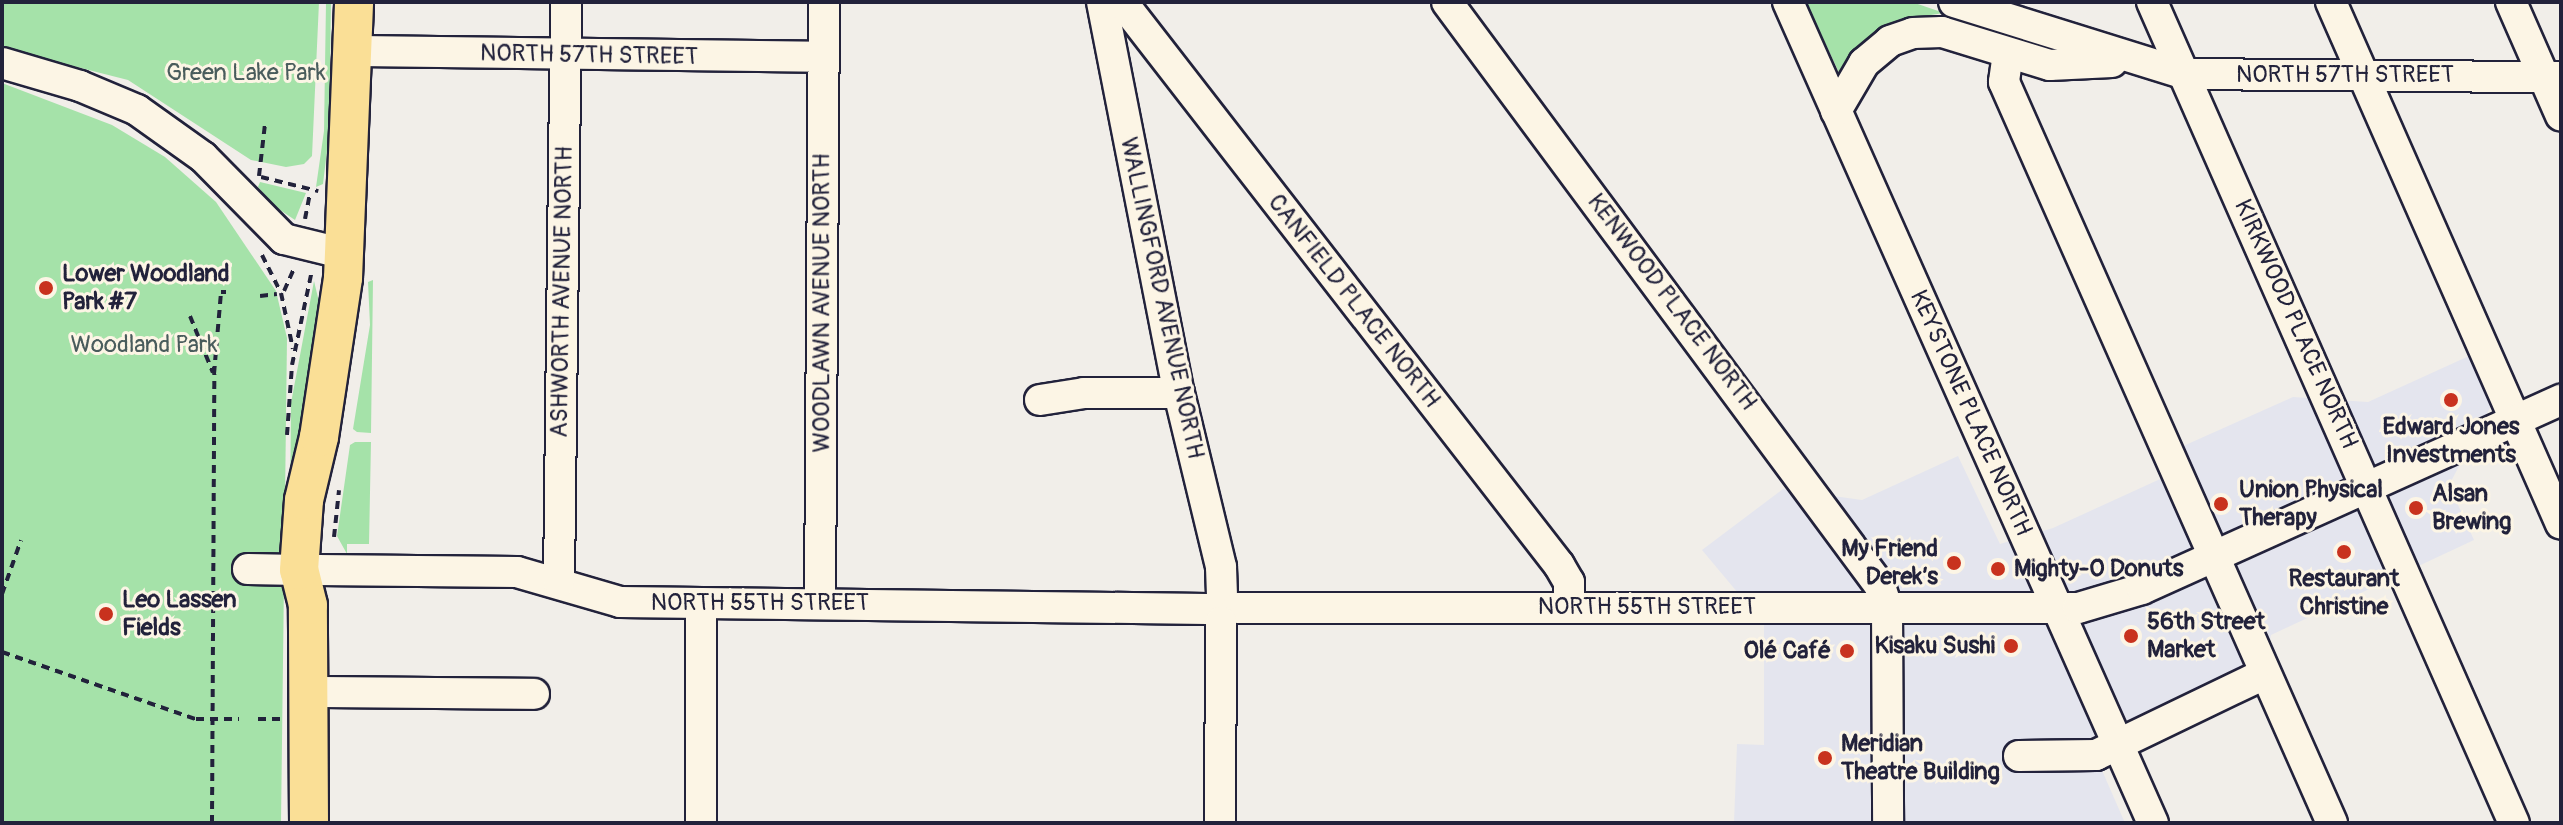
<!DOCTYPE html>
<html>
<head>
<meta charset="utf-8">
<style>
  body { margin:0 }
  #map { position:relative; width:2563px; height:825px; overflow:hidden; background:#f1eee9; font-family:Pangolin,sans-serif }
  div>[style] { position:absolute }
  .built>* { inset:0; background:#e4e5ee }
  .green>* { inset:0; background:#a5e2a9 }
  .path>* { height:4px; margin-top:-2px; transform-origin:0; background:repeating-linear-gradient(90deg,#22223b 0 8px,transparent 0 14px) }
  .roads { filter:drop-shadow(2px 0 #22223b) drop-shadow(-2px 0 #22223b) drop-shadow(0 2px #22223b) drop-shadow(0 -2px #22223b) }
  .minor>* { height:30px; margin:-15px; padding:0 15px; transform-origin:15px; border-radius:15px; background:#fcf5e5 }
  .major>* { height:38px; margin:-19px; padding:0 19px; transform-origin:19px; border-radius:19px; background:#fadf96 }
  .dots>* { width:22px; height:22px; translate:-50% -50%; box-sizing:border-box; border:4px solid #fcf5e5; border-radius:50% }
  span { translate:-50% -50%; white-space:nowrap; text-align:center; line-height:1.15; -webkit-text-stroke:6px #fcf5e5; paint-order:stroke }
  .street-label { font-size:24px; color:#22223b }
  .park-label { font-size:24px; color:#495c5c }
  .poi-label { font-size:24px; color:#22223b; font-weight:700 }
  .left { translate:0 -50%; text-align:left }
  .right { translate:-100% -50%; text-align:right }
  .frame { position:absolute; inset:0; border:4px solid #22223b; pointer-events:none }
</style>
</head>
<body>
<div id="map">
  <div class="built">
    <div style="clip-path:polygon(2480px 351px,2499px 391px,2449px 485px,2474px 540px,2271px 635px,2262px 686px,2097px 759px,2125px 823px,1734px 823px,1737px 744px,1764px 745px,1764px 624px,1702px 550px,1783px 489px,1862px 500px,1958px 456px,2000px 544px,2053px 528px,2169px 475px,2181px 447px,2293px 397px,2368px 402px)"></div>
  </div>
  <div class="green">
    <div style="clip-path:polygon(2px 2px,319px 2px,312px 156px,304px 164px,286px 167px,251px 160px,128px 80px,2px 48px)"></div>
    <div style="clip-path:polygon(326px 2px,331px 2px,329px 134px,323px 184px,316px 187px,324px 131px)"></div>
    <div style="clip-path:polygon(1806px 2px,1912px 2px,1944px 13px,1898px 20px,1862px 47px,1842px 79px)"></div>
    <div style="clip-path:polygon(2px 83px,112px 125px,165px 157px,216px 202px,276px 291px,287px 338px,281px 823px,2px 823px)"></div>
    <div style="clip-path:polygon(260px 182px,306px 193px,295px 220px,274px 206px,258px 187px)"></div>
    <div style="clip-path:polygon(373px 280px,371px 433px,357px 432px,353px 429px,370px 325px,368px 282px)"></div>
    <div style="clip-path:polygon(314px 281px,320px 306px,290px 517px,291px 403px)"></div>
    <div style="clip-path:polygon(355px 442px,371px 442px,369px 544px,347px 544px,347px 554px,337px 536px,350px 445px)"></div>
  </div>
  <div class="path">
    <div style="left:259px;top:176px;width:52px;rotate:-83.4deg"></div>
    <div style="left:261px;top:177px;width:59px;rotate:13.8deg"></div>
    <div style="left:305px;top:219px;width:26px;rotate:-79deg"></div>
    <div style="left:262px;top:255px;width:42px;rotate:63.4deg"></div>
    <div style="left:281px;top:293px;width:57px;rotate:77.9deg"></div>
    <div style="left:284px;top:291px;width:24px;rotate:-66deg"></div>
    <div style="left:260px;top:296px;width:17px;rotate:-7deg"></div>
    <div style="left:190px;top:316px;width:61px;rotate:68deg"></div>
    <div style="left:287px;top:435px;width:70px;rotate:-85.9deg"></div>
    <div style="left:292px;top:365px;width:97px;rotate:-78.1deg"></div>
    <div style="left:334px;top:537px;width:47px;rotate:-83.9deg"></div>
    <div style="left:2px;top:594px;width:57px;rotate:-70.6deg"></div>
    <div style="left:2px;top:652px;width:205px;rotate:19.1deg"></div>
    <div style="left:196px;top:719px;width:43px"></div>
    <div style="left:258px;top:719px;width:22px"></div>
    <div style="left:212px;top:823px;width:449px;rotate:-89.7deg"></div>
    <div style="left:214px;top:374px;width:82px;rotate:-85.1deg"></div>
    <div style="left:221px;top:292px;width:5px"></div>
  </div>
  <div class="roads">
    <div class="minor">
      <div style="left:1102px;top:2px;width:399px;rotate:78.9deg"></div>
      <div style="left:1179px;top:393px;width:179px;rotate:76.4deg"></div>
      <div style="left:1221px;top:567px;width:26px;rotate:88deg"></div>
      <div style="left:1122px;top:2px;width:713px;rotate:52.18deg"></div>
      <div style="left:1559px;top:565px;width:20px;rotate:60deg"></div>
      <div style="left:1569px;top:582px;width:25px;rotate:90deg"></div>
      <div style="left:1447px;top:2px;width:727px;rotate:53.45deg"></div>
      <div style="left:1880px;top:586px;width:23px;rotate:72deg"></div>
      <div style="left:1887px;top:608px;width:215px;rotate:89.7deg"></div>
      <div style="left:1788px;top:2px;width:898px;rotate:66.03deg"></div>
      <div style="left:1954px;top:2px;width:242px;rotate:17.3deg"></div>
      <div style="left:2185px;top:74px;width:376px;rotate:0.5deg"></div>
      <div style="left:2152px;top:2px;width:897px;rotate:66.21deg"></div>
      <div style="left:2331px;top:2px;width:570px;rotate:66.22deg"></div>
      <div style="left:2511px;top:2px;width:124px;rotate:66.3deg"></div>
      <div style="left:354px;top:51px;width:470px;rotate:0.7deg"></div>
      <div style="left:2008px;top:53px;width:29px;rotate:98deg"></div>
      <div style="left:2004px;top:82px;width:810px;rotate:66.12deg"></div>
      <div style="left:2px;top:63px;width:81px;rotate:16.4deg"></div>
      <div style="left:80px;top:86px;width:62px;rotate:22.8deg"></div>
      <div style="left:137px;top:110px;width:81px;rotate:35.5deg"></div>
      <div style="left:203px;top:157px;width:115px;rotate:45.4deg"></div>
      <div style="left:284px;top:239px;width:63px;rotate:13.8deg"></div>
      <div style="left:1836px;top:111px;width:56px;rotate:-59.7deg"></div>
      <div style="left:1864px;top:63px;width:34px;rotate:-40deg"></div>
      <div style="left:1890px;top:41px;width:24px;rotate:-19deg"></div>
      <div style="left:1913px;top:33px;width:29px;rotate:-2deg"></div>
      <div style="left:1942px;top:32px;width:113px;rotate:17deg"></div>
      <div style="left:2050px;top:65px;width:62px;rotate:-2.8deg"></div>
      <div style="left:1040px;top:400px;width:45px;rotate:-9deg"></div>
      <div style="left:1084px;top:393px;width:95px"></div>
      <div style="left:248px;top:569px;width:51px;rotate:1.1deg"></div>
      <div style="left:318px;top:570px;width:199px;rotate:0.6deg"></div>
      <div style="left:517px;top:572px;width:107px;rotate:16.2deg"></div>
      <div style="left:620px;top:602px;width:587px;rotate:0.68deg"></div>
      <div style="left:559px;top:582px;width:580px;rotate:-89.31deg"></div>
      <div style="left:820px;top:603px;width:601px;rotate:-89.62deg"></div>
      <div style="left:1237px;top:608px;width:841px"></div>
      <div style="left:2078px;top:608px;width:67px;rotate:-16.5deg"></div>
      <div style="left:2142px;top:589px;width:460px;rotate:-24.3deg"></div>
      <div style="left:309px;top:692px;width:225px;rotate:0.5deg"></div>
      <div style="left:2019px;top:756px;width:77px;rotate:-0.7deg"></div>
      <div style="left:2096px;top:755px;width:175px;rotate:-25.7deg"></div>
      <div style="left:701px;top:823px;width:219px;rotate:-90deg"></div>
      <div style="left:1220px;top:823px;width:201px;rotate:-89.7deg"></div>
    </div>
    <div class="major">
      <div style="left:309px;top:823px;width:218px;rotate:-90.3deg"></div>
      <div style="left:308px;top:605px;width:36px;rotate:-104deg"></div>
      <div style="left:299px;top:570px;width:70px;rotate:-85.9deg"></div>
      <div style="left:304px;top:500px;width:65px;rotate:-76.6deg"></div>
      <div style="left:319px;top:437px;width:161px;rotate:-81.4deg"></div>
      <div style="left:343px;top:278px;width:276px;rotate:-87.7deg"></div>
    </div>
  </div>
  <div class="dots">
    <div style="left:46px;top:288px;background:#c8321e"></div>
    <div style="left:2451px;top:400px;background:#c8321e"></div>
    <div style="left:2221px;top:504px;background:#c8321e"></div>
    <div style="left:2416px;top:508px;background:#c8321e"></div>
    <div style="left:2344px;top:552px;background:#c8321e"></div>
    <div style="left:1954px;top:563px;background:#c8321e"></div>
    <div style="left:1998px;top:569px;background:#c8321e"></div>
    <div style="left:106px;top:614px;background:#c8321e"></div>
    <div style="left:2131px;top:636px;background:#c8321e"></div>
    <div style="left:2011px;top:646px;background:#c8321e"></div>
    <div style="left:1847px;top:651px;background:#c8321e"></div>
    <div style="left:1825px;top:758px;background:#c8321e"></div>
  </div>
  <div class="street-label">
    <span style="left:589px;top:55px;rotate:1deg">NORTH 57TH STREET</span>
    <span style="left:2345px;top:75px">NORTH 57TH STREET</span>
    <span style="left:562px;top:292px;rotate:-89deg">ASHWORTH AVENUE NORTH</span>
    <span style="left:1162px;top:298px;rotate:78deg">WALLINGFORD AVENUE NORTH</span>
    <span style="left:1354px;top:301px;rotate:52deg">CANFIELD PLACE NORTH</span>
    <span style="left:1672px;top:302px;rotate:53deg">KENWOOD PLACE NORTH</span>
    <span style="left:822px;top:303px;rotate:-90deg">WOODLAWN AVENUE NORTH</span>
    <span style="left:2296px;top:324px;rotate:66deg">KIRKWOOD PLACE NORTH</span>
    <span style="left:1971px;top:413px;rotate:66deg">KEYSTONE PLACE NORTH</span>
    <span style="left:760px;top:603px">NORTH 55TH STREET</span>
    <span style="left:1647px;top:607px">NORTH 55TH STREET</span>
  </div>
  <div class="park-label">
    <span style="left:246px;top:73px">Green Lake Park</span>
    <span style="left:144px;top:345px">Woodland Park</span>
  </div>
  <div class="poi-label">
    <span class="left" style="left:62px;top:288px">Lower Woodland<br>Park #7</span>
    <span style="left:2451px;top:441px">Edward Jones<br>Investments</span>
    <span class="left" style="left:2239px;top:504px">Union Physical<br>Therapy</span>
    <span class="left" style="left:2432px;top:508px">Alsan<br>Brewing</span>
    <span class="right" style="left:1938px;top:563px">My Friend<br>Derek’s</span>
    <span class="left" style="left:2014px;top:569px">Mighty-O Donuts</span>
    <span style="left:2344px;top:593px">Restaurant<br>Christine</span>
    <span class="left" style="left:122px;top:614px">Leo Lassen<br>Fields</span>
    <span class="left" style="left:2147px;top:636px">56th Street<br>Market</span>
    <span class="right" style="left:1995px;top:646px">Kisaku Sushi</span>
    <span class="right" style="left:1831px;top:651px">Olé Café</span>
    <span class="left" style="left:1841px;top:758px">Meridian<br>Theatre Building</span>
  </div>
  <div class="frame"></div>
</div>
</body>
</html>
